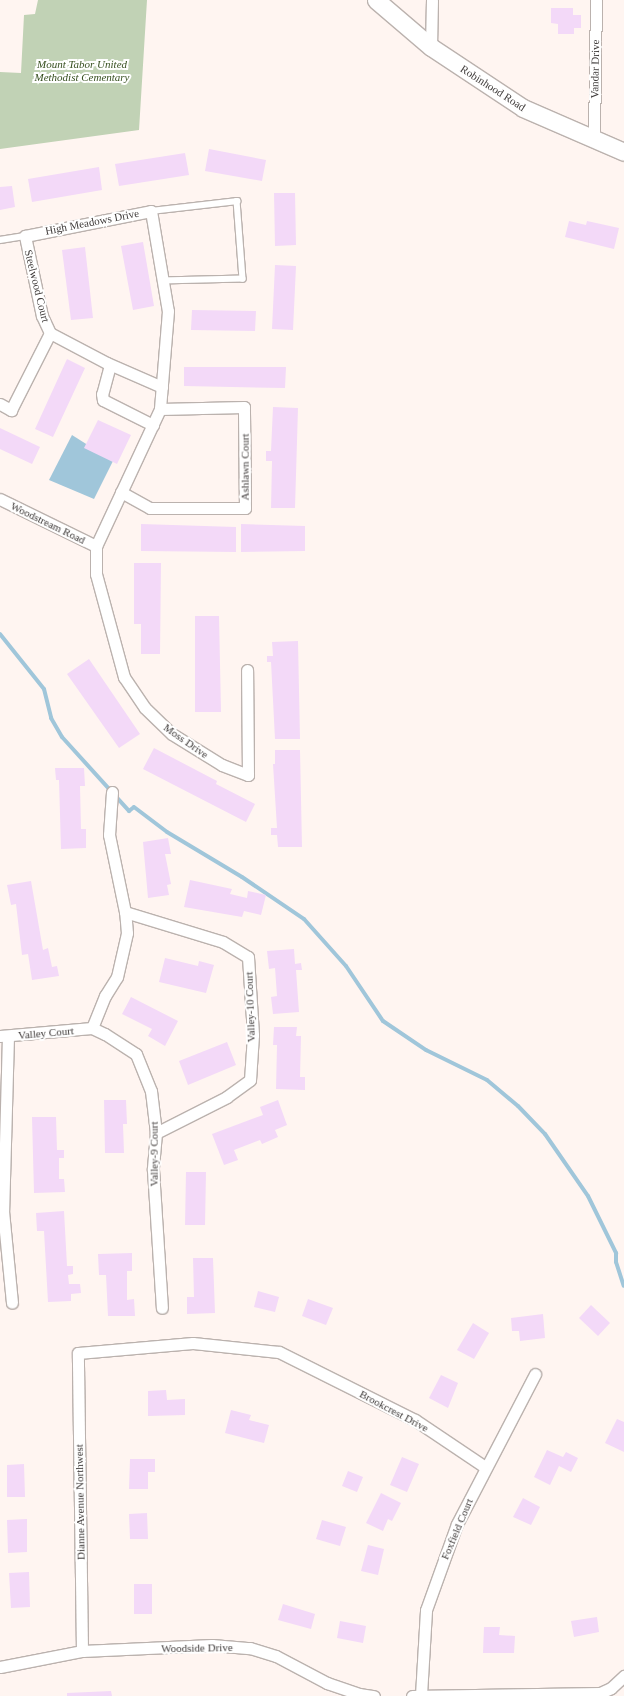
<!DOCTYPE html>
<html>
<head>
<meta charset="utf-8">
<style>
  body { margin:0 }
  #map { position:relative; width:624px; height:1696px; overflow:hidden; background:#fff5f1; font-family:Georgia,serif }
  div>[style] { position:absolute }
  .green>* { inset:0; background:#c1d2b5 }
  .water>* { inset:0; background:#a0c6da }
  .stream>* { height:4px; margin:-2px; padding:0 2px; transform-origin:2px; border-radius:2px; background:#a0c6da }
  .building>* { inset:0; background:#f3d9f8 }
  .roads { filter:drop-shadow(1px 0 #bbb2ae) drop-shadow(-1px 0 #bbb2ae) drop-shadow(0 1px #bbb2ae) drop-shadow(0 -1px #bbb2ae) }
  .lane>* { height:5.5px; margin:-2.75px; padding:0 2.75px; transform-origin:2.75px; border-radius:2.75px; background:#fff }
  .street>* { height:11px; margin:-5.5px; padding:0 5.5px; transform-origin:5.5px; border-radius:5.5px; background:#fff }
  .primary>* { height:17px; margin:-8.5px; padding:0 8.5px; transform-origin:8.5px; border-radius:8.5px; background:#fff }
  span { translate:-50% -50%; white-space:nowrap; text-align:center; line-height:1.15; -webkit-text-stroke:4px #fff; paint-order:stroke }
  .park-label { font-size:11px; color:#364f1f; font-style:italic }
  .street-label { font-size:11px; color:#3f3b3a }
</style>
</head>
<body>
<div id="map">
  <div class="green">
    <div style="clip-path:polygon(38px 0,147px 0,139px 130px,0 149px,0 72px,21px 73px,24px 15px,35px 14px)"></div>
  </div>
  <div class="water">
    <div style="clip-path:polygon(72px 435px,113px 461px,94px 499px,49px 480px)"></div>
  </div>
  <div class="stream">
    <div style="left:0;top:634px;width:70px;rotate:51.3deg"></div>
    <div style="left:44px;top:689px;width:30px;rotate:76deg"></div>
    <div style="left:51px;top:718px;width:22px;rotate:60deg"></div>
    <div style="left:62px;top:737px;width:100px;rotate:47.8deg"></div>
    <div style="left:129px;top:811px;width:6px;rotate:-39deg"></div>
    <div style="left:134px;top:807px;width:41px;rotate:37.1deg"></div>
    <div style="left:167px;top:832px;width:87px;rotate:31deg"></div>
    <div style="left:242px;top:877px;width:75px;rotate:34.1deg"></div>
    <div style="left:304px;top:919px;width:63px;rotate:48.2deg"></div>
    <div style="left:346px;top:966px;width:66px;rotate:56.1deg"></div>
    <div style="left:383px;top:1021px;width:52px;rotate:34deg"></div>
    <div style="left:426px;top:1050px;width:68px;rotate:26.2deg"></div>
    <div style="left:487px;top:1080px;width:40px;rotate:40deg"></div>
    <div style="left:518px;top:1106px;width:39px;rotate:46deg"></div>
    <div style="left:545px;top:1134px;width:75px;rotate:55.3deg"></div>
    <div style="left:588px;top:1196px;width:64px;rotate:63.8deg"></div>
    <div style="left:616px;top:1253px;width:9px;rotate:90deg"></div>
    <div style="left:616px;top:1262px;width:25px;rotate:72deg"></div>
  </div>
  <div class="building">
    <div style="clip-path:polygon(551px 8px,573px 8px,573px 15px,581px 15px,581px 28px,574px 28px,574px 34px,558px 34px,558px 24px,551px 23px)"></div>
    <div style="clip-path:polygon(209px 149px,266px 160px,262px 181px,205px 171px)"></div>
    <div style="clip-path:polygon(185px 153px,189px 175px,119px 186px,115px 164px)"></div>
    <div style="clip-path:polygon(99px 167px,102px 190px,32px 202px,28px 179px)"></div>
    <div style="clip-path:polygon(12px 186px,15px 207px,0 210px,0 187px)"></div>
    <div style="clip-path:polygon(274px 193px,295px 193px,296px 245px,275px 246px)"></div>
    <div style="clip-path:polygon(569px 221px,586px 225px,587px 221px,619px 228px,614px 249px,565px 237px)"></div>
    <div style="clip-path:polygon(143px 242px,154px 306px,133px 310px,121px 246px)"></div>
    <div style="clip-path:polygon(85px 247px,93px 318px,71px 320px,62px 250px)"></div>
    <div style="clip-path:polygon(275px 265px,296px 266px,293px 330px,272px 329px)"></div>
    <div style="clip-path:polygon(192px 310px,256px 311px,255px 331px,191px 330px)"></div>
    <div style="clip-path:polygon(67px 359px,85px 368px,53px 437px,35px 429px)"></div>
    <div style="clip-path:polygon(184px 367px,286px 367px,285px 388px,184px 386px)"></div>
    <div style="clip-path:polygon(273px 407px,298px 408px,295px 508px,271px 508px,272px 461px,266px 461px,266px 451px,271px 451px)"></div>
    <div style="clip-path:polygon(98px 420px,131px 435px,117px 464px,84px 448px)"></div>
    <div style="clip-path:polygon(0 428px,40px 447px,32px 464px,0 449px)"></div>
    <div style="clip-path:polygon(141px 524px,236px 527px,236px 552px,141px 551px)"></div>
    <div style="clip-path:polygon(241px 524px,305px 526px,305px 551px,241px 552px)"></div>
    <div style="clip-path:polygon(134px 563px,161px 563px,160px 654px,141px 654px,141px 624px,134px 624px)"></div>
    <div style="clip-path:polygon(195px 616px,219px 616px,221px 712px,195px 712px)"></div>
    <div style="clip-path:polygon(298px 641px,300px 739px,275px 739px,271px 662px,267px 662px,267px 656px,273px 656px,272px 642px)"></div>
    <div style="clip-path:polygon(89px 659px,140px 734px,119px 748px,67px 674px)"></div>
    <div style="clip-path:polygon(154px 748px,217px 781px,216px 784px,255px 804px,246px 822px,143px 769px)"></div>
    <div style="clip-path:polygon(275px 750px,300px 750px,302px 847px,278px 847px,277px 835px,271px 835px,271px 828px,277px 828px,273px 764px,275px 764px)"></div>
    <div style="clip-path:polygon(55px 768px,84px 768px,85px 786px,80px 786px,81px 829px,86px 829px,86px 848px,61px 849px,59px 780px,56px 780px)"></div>
    <div style="clip-path:polygon(168px 838px,171px 854px,165px 854px,171px 884px,167px 885px,169px 895px,148px 898px,143px 842px)"></div>
    <div style="clip-path:polygon(190px 880px,232px 889px,230px 894px,247px 898px,248px 891px,266px 895px,261px 915px,244px 911px,242px 917px,184px 907px)"></div>
    <div style="clip-path:polygon(31px 881px,43px 950px,48px 948px,52px 967px,57px 966px,59px 976px,32px 980px,28px 954px,22px 955px,16px 904px,11px 905px,7px 885px)"></div>
    <div style="clip-path:polygon(294px 949px,295px 964px,301px 963px,302px 970px,296px 970px,299px 1012px,273px 1014px,271px 997px,277px 996px,275px 968px,269px 969px,267px 951px)"></div>
    <div style="clip-path:polygon(165px 958px,198px 966px,199px 961px,214px 965px,206px 993px,159px 982px)"></div>
    <div style="clip-path:polygon(131px 997px,178px 1021px,165px 1046px,148px 1036px,152px 1029px,122px 1014px)"></div>
    <div style="clip-path:polygon(274px 1027px,297px 1027px,296px 1036px,301px 1036px,300px 1077px,305px 1077px,305px 1090px,276px 1089px,277px 1045px,273px 1045px)"></div>
    <div style="clip-path:polygon(227px 1042px,236px 1065px,188px 1085px,179px 1061px)"></div>
    <div style="clip-path:polygon(104px 1100px,126px 1100px,127px 1124px,123px 1124px,124px 1153px,105px 1153px)"></div>
    <div style="clip-path:polygon(278px 1100px,287px 1125px,275px 1130px,278px 1137px,262px 1144px,260px 1140px,234px 1150px,238px 1160px,224px 1165px,212px 1134px,263px 1115px,260px 1107px)"></div>
    <div style="clip-path:polygon(32px 1117px,56px 1117px,57px 1150px,64px 1150px,64px 1158px,59px 1158px,59px 1179px,64px 1179px,65px 1192px,34px 1193px)"></div>
    <div style="clip-path:polygon(186px 1172px,206px 1172px,205px 1225px,185px 1225px)"></div>
    <div style="clip-path:polygon(64px 1211px,67px 1266px,73px 1266px,73px 1274px,68px 1275px,69px 1284px,80px 1284px,81px 1293px,71px 1294px,71px 1301px,48px 1302px,44px 1231px,37px 1231px,36px 1213px)"></div>
    <div style="clip-path:polygon(132px 1253px,132px 1271px,127px 1271px,127px 1300px,134px 1299px,135px 1316px,108px 1316px,106px 1275px,99px 1275px,98px 1254px)"></div>
    <div style="clip-path:polygon(193px 1258px,213px 1258px,215px 1313px,187px 1314px,187px 1297px,194px 1297px)"></div>
    <div style="clip-path:polygon(258px 1291px,279px 1297px,275px 1312px,254px 1307px)"></div>
    <div style="clip-path:polygon(308px 1299px,333px 1308px,326px 1325px,302px 1316px)"></div>
    <div style="clip-path:polygon(591px 1305px,610px 1323px,598px 1336px,579px 1318px)"></div>
    <div style="clip-path:polygon(543px 1314px,545px 1338px,520px 1341px,519px 1331px,512px 1331px,511px 1318px)"></div>
    <div style="clip-path:polygon(473px 1323px,489px 1333px,474px 1359px,457px 1350px)"></div>
    <div style="clip-path:polygon(441px 1375px,458px 1383px,448px 1408px,429px 1398px)"></div>
    <div style="clip-path:polygon(166px 1390px,167px 1400px,185px 1399px,185px 1415px,148px 1416px,148px 1391px)"></div>
    <div style="clip-path:polygon(231px 1410px,251px 1415px,249px 1420px,269px 1425px,264px 1443px,225px 1433px)"></div>
    <div style="clip-path:polygon(617px 1419px,624px 1422px,624px 1452px,605px 1443px)"></div>
    <div style="clip-path:polygon(547px 1450px,563px 1457px,566px 1452px,578px 1458px,571px 1472px,559px 1466px,550px 1485px,534px 1477px)"></div>
    <div style="clip-path:polygon(402px 1457px,419px 1464px,407px 1492px,390px 1485px)"></div>
    <div style="clip-path:polygon(130px 1459px,155px 1459px,155px 1472px,148px 1472px,148px 1489px,129px 1489px)"></div>
    <div style="clip-path:polygon(24px 1464px,25px 1497px,7px 1497px,7px 1465px)"></div>
    <div style="clip-path:polygon(348px 1471px,363px 1477px,357px 1492px,342px 1486px)"></div>
    <div style="clip-path:polygon(381px 1493px,401px 1503px,392px 1521px,388px 1519px,383px 1531px,366px 1523px)"></div>
    <div style="clip-path:polygon(523px 1498px,540px 1507px,531px 1525px,513px 1517px)"></div>
    <div style="clip-path:polygon(147px 1513px,148px 1539px,130px 1539px,129px 1514px)"></div>
    <div style="clip-path:polygon(27px 1519px,27px 1552px,8px 1553px,7px 1520px)"></div>
    <div style="clip-path:polygon(322px 1520px,346px 1527px,340px 1546px,316px 1539px)"></div>
    <div style="clip-path:polygon(368px 1545px,384px 1549px,378px 1575px,361px 1571px)"></div>
    <div style="clip-path:polygon(29px 1572px,30px 1607px,11px 1608px,9px 1573px)"></div>
    <div style="clip-path:polygon(134px 1584px,152px 1584px,152px 1614px,134px 1614px)"></div>
    <div style="clip-path:polygon(283px 1604px,315px 1614px,311px 1629px,278px 1620px)"></div>
    <div style="clip-path:polygon(597px 1617px,599px 1632px,574px 1637px,571px 1621px)"></div>
    <div style="clip-path:polygon(340px 1621px,366px 1626px,363px 1643px,337px 1638px)"></div>
    <div style="clip-path:polygon(484px 1627px,500px 1627px,499px 1635px,515px 1636px,514px 1653px,483px 1653px)"></div>
    <div style="clip-path:polygon(111px 1691px,112px 1696px,67px 1696px,67px 1693px)"></div>
  </div>
  <div class="roads">
    <div class="lane">
      <div style="left:151px;top:211px;width:87px;rotate:-6.6deg"></div>
      <div style="left:237px;top:201px;width:78px;rotate:85.6deg"></div>
      <div style="left:243px;top:279px;width:81px;rotate:178.6deg"></div>
      <div style="left:0;top:240px;width:25px;rotate:-9deg"></div>
    </div>
    <div class="street">
      <div style="left:431px;top:47px;width:47px;rotate:-88.8deg"></div>
      <div style="left:594px;top:139px;width:139px;rotate:-89.2deg"></div>
      <div style="left:50px;top:333px;width:64px;rotate:27.8deg"></div>
      <div style="left:107px;top:363px;width:60px;rotate:23.6deg"></div>
      <div style="left:110px;top:365px;width:30px;rotate:105deg"></div>
      <div style="left:102px;top:394px;width:6px;rotate:81deg"></div>
      <div style="left:103px;top:400px;width:56px;rotate:26.6deg"></div>
      <div style="left:0;top:404px;width:13px;rotate:29deg"></div>
      <div style="left:11px;top:410px;width:86px;rotate:-63.1deg"></div>
      <div style="left:50px;top:333px;width:19px;rotate:-115deg"></div>
      <div style="left:42px;top:316px;width:82px;rotate:-102deg"></div>
      <div style="left:25px;top:236px;width:128px;rotate:-11.2deg"></div>
      <div style="left:151px;top:211px;width:101px;rotate:80.4deg"></div>
      <div style="left:168px;top:311px;width:98px;rotate:94.7deg"></div>
      <div style="left:160px;top:409px;width:151px;rotate:115deg"></div>
      <div style="left:96px;top:546px;width:28px;rotate:90deg"></div>
      <div style="left:96px;top:574px;width:107px;rotate:74.8deg"></div>
      <div style="left:124px;top:677px;width:37px;rotate:56deg"></div>
      <div style="left:145px;top:708px;width:37px;rotate:44deg"></div>
      <div style="left:172px;top:734px;width:59px;rotate:31.8deg"></div>
      <div style="left:222px;top:765px;width:28px;rotate:21deg"></div>
      <div style="left:248px;top:775px;width:105px;rotate:-90.5deg"></div>
      <div style="left:121px;top:492px;width:33px;rotate:29deg"></div>
      <div style="left:150px;top:508px;width:95px"></div>
      <div style="left:245px;top:508px;width:101px;rotate:-90.6deg"></div>
      <div style="left:244px;top:407px;width:84px;rotate:178.6deg"></div>
      <div style="left:0;top:499px;width:107px;rotate:26.1deg"></div>
      <div style="left:125px;top:912px;width:102px;rotate:17deg"></div>
      <div style="left:223px;top:942px;width:29px;rotate:31deg"></div>
      <div style="left:248px;top:957px;width:78px;rotate:86.3deg"></div>
      <div style="left:253px;top:1035px;width:45px;rotate:93.8deg"></div>
      <div style="left:250px;top:1080px;width:29px;rotate:144deg"></div>
      <div style="left:227px;top:1097px;width:80px;rotate:153.1deg"></div>
      <div style="left:92px;top:1028px;width:35px;rotate:-68deg"></div>
      <div style="left:105px;top:996px;width:22px;rotate:-58deg"></div>
      <div style="left:117px;top:977px;width:45px;rotate:-77.2deg"></div>
      <div style="left:127px;top:933px;width:21px;rotate:-95deg"></div>
      <div style="left:125px;top:912px;width:79px;rotate:-101.7deg"></div>
      <div style="left:109px;top:835px;width:43px;rotate:-86deg"></div>
      <div style="left:0;top:1036px;width:92px;rotate:-5deg"></div>
      <div style="left:92px;top:1028px;width:14px;rotate:25deg"></div>
      <div style="left:105px;top:1034px;width:37px;rotate:33deg"></div>
      <div style="left:136px;top:1054px;width:40px;rotate:68deg"></div>
      <div style="left:151px;top:1091px;width:42px;rotate:83.2deg"></div>
      <div style="left:156px;top:1133px;width:37px;rotate:95deg"></div>
      <div style="left:153px;top:1170px;width:138px;rotate:86.3deg"></div>
      <div style="left:8px;top:1036px;width:175px;rotate:91.6deg"></div>
      <div style="left:3px;top:1211px;width:92px;rotate:84.4deg"></div>
      <div style="left:82px;top:1651px;width:298px;rotate:-90.8deg"></div>
      <div style="left:78px;top:1353px;width:115px;rotate:-5deg"></div>
      <div style="left:193px;top:1343px;width:86px;rotate:6deg"></div>
      <div style="left:279px;top:1352px;width:152px;rotate:26.6deg"></div>
      <div style="left:415px;top:1420px;width:84px;rotate:33.9deg"></div>
      <div style="left:0;top:1667px;width:84px;rotate:-11deg"></div>
      <div style="left:82px;top:1651px;width:130px;rotate:-2.6deg"></div>
      <div style="left:212px;top:1645px;width:38px;rotate:5deg"></div>
      <div style="left:250px;top:1648px;width:27px;rotate:17deg"></div>
      <div style="left:276px;top:1656px;width:58px;rotate:27.9deg"></div>
      <div style="left:327px;top:1683px;width:34px;rotate:19deg"></div>
      <div style="left:359px;top:1694px;width:15px;rotate:8deg"></div>
      <div style="left:421px;top:1695px;width:85px;rotate:-86.6deg"></div>
      <div style="left:426px;top:1610px;width:91px;rotate:-70.2deg"></div>
      <div style="left:457px;top:1524px;width:169px;rotate:-62.5deg"></div>
      <div style="left:412px;top:1696px;width:188px;rotate:-0.9deg"></div>
      <div style="left:600px;top:1693px;width:12px;rotate:-24deg"></div>
      <div style="left:611px;top:1688px;width:18px;rotate:-43deg"></div>
    </div>
    <div class="primary">
      <div style="left:376px;top:0;width:72px;rotate:40.5deg"></div>
      <div style="left:431px;top:47px;width:110px;rotate:33.5deg"></div>
      <div style="left:523px;top:108px;width:110px;rotate:23.5deg"></div>
    </div>
  </div>
  <div class="park-label">
    <span style="left:82px;top:71px">Mount Tabor United<br>Methodist Cementary</span>
  </div>
  <div class="street-label">
    <span style="left:595px;top:69px;rotate:-89deg">Vandar Drive</span>
    <span style="left:493px;top:88px;rotate:33deg">Robinhood Road</span>
    <span style="left:92px;top:222px;rotate:-11deg">High Meadows Drive</span>
    <span style="left:37px;top:286px;rotate:76deg">Steelwood Court</span>
    <span style="left:245px;top:467px;rotate:-90deg">Ashlawn Court</span>
    <span style="left:48px;top:523px;rotate:26deg">Woodstream Road</span>
    <span style="left:186px;top:741px;rotate:35deg">Moss Drive</span>
    <span style="left:250px;top:1007px;rotate:-92deg">Valley-10 Court</span>
    <span style="left:46px;top:1033px;rotate:-5deg">Valley Court</span>
    <span style="left:154px;top:1154px;rotate:-90deg">Valley-9 Court</span>
    <span style="left:394px;top:1411px;rotate:28deg">Brookcrest Drive</span>
    <span style="left:80px;top:1502px;rotate:-91deg">Dianne Avenue Northwest</span>
    <span style="left:457px;top:1529px;rotate:-67deg">Foxfield Court</span>
    <span style="left:197px;top:1648px;rotate:-1deg">Woodside Drive</span>
  </div>
</div>
</body>
</html>
